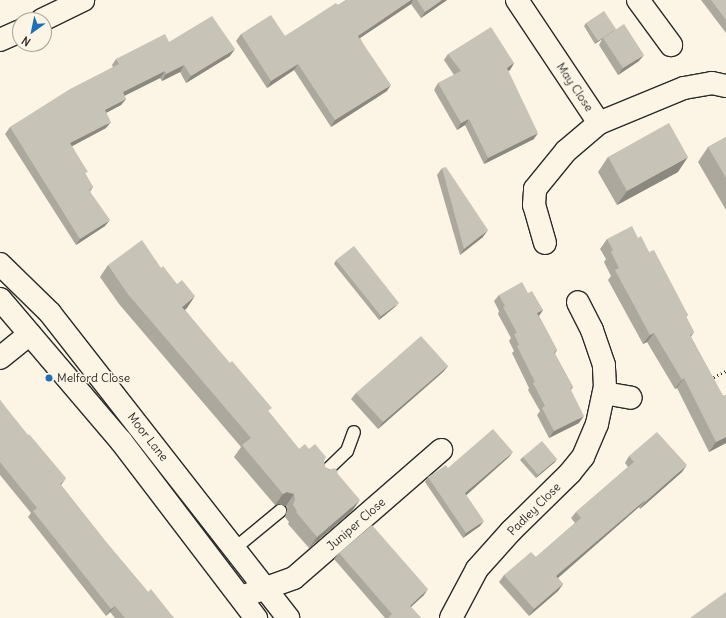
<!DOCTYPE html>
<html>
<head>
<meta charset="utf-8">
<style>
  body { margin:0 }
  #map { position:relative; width:726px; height:618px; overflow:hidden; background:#fcf5e5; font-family:Delius,sans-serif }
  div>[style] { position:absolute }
  .path>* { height:2.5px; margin-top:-1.25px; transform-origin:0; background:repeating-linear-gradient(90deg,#2b2b2b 0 1px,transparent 0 4px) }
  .roads { filter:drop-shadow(1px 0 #2b2b2b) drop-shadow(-1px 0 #2b2b2b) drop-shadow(0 1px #2b2b2b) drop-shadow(0 -1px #2b2b2b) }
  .lane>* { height:12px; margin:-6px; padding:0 6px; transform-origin:6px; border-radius:6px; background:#fcf5e5 }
  .street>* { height:22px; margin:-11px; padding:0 11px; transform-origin:11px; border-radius:11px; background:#fcf5e5 }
  .secondary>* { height:22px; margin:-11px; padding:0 11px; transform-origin:11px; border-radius:11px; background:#fcf5e5 }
  .wall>* { inset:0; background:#aca89d }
  .shaded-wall>* { inset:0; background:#8c8880 }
  .building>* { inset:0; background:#c8c3b7 }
  .dots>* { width:11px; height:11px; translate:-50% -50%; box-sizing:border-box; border:2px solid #fcf5e5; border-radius:50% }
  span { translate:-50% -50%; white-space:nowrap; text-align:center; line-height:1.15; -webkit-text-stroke:3px #fcf5e5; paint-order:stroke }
  .street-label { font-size:12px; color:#2b2b2b }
  .poi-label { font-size:12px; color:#2b2b2b }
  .left { translate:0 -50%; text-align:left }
  .north { position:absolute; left:12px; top:12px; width:40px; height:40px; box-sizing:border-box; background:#fcf5e5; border:1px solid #a8a49b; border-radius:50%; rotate:213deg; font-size:11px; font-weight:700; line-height:16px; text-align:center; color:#2b2b2b }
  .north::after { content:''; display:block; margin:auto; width:14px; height:18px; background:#1f6fb2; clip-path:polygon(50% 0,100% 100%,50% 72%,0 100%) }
</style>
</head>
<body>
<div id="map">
  <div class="path">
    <div style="left:710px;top:379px;width:18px;rotate:-27deg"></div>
  </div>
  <div class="roads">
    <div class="lane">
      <div style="left:323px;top:474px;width:33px;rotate:-44deg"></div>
      <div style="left:347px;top:451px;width:20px;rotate:-70deg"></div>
      <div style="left:234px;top:549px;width:60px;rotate:-39.6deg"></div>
    </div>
    <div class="street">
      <div style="left:517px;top:0;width:148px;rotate:56.3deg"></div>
      <div style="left:599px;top:123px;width:92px;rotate:-22.4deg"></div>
      <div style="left:684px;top:88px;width:28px;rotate:-10deg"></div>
      <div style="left:712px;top:83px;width:14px;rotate:12deg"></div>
      <div style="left:638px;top:0;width:56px;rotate:53.7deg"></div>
      <div style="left:42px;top:20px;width:46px;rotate:-26deg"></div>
      <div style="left:0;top:40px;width:22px;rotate:-24deg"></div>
      <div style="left:545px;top:243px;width:40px;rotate:-106deg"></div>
      <div style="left:534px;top:205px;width:16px;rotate:-86deg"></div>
      <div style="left:535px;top:189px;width:49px;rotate:-50.8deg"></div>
      <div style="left:566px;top:151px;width:43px;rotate:-40.3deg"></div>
      <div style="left:0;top:358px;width:38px;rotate:-39deg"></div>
      <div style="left:604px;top:393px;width:27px;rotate:10deg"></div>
      <div style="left:241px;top:597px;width:56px;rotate:-19.7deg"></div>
      <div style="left:294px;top:578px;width:195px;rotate:-41deg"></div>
      <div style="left:451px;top:618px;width:55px;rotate:-62deg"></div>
      <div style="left:477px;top:569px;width:51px;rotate:-48.2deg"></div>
      <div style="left:511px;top:531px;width:83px;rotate:-44.5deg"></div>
      <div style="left:570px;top:473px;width:21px;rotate:-51deg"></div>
      <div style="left:583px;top:457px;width:36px;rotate:-67deg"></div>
      <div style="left:597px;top:424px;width:38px;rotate:-78deg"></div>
      <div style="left:605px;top:387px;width:22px;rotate:-93deg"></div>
      <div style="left:604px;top:365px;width:37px;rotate:-109deg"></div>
      <div style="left:592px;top:330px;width:31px;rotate:-117deg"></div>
    </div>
    <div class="secondary">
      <div style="left:0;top:264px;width:70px;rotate:44.4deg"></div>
      <div style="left:50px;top:313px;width:387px;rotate:52deg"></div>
      <div style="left:0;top:299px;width:187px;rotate:49.6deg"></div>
      <div style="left:121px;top:441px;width:223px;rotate:52.7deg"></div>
    </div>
  </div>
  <div class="wall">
    <div style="clip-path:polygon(346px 0,447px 0,421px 18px,411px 4px,360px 38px,387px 91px,331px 127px,294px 70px,267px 88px,236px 41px,241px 34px,285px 36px,338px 5px)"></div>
    <div style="clip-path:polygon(701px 0,726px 0,726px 33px)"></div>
    <div style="clip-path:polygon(586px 23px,616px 29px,614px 31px,639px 61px,618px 75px,599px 45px,602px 39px,595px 44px,584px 26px)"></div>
    <div style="clip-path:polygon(169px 42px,230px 56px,186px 83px,180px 72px,162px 81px,160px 78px,124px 96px,126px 99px,121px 105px,106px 113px,106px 128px,72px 146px,86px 175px,93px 187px,90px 192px,105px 226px,76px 245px,5px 134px,10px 127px,113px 67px,112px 65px,116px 59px)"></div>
    <div style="clip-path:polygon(448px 54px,514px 63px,510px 70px,508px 71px,534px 139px,484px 164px,465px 125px,457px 130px,434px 90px,438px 83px,454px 75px,444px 60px)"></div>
    <div style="clip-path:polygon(726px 137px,726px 210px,698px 162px,708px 147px)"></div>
    <div style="clip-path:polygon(608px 157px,678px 172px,617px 205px,598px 172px)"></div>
    <div style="clip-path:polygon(442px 168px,483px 237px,460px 255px,437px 175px)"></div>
    <div style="clip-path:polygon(638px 238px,649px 252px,688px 315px,686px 317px,694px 332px,691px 337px,723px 396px,726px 395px,726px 443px,709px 452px,677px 388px,675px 389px,647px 342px,643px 344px,608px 280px,611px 276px,604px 262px,606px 259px,600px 249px,607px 239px)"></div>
    <div style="clip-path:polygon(336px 260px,396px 306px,379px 320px,334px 264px)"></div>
    <div style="clip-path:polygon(108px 265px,187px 308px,185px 310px,269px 412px,299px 449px,309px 449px,324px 461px,325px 467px,337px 473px,352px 511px,309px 548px,288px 524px,289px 522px,285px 517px,287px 510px,286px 506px,279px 504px,275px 505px,234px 457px,241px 447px,119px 304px,100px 277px)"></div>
    <div style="clip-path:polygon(528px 293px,543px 310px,539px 316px,557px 350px,555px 354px,573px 387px,571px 390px,579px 423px,549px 438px,537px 415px,540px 411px,528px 390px,529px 388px,512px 353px,514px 351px,509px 341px,511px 338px,498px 314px,499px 311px,494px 301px,499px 295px)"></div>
    <div style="clip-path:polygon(448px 366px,443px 372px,378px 429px,351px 399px,356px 393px)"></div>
    <div style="clip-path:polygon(0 400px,61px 485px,106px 542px,148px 592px,174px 618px,115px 618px,110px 612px,106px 616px,28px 517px,31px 513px,0 475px)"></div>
    <div style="clip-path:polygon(629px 456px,682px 472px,640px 509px,639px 507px,558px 578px,563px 584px,558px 591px,529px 616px,499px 582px,504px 575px,536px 557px,575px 523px,571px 518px,576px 512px,628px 467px,625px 463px)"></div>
    <div style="clip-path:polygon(509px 457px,466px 495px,480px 526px,463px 538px,425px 482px,428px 477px,448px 468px)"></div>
    <div style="clip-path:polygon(523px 457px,555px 462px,536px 478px,520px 460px)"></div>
    <div style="clip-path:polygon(339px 553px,424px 595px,411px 607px,421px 618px,385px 618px,334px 559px)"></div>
  </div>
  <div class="shaded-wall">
    <div style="clip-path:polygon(411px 0,413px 0,411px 4px,354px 42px,358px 36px)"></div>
    <div style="clip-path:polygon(442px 0,447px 0,421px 18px,425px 12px)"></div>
    <div style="clip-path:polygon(616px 29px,613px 32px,603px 38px,602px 39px,595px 44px,598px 41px)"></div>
    <div style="clip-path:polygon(235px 49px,230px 56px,186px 83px,191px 76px)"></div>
    <div style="clip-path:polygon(644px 55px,639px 61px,618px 75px,623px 68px)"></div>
    <div style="clip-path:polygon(514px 63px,510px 70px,502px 75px,507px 68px)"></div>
    <div style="clip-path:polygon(298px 64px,294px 70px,267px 88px,271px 81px)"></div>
    <div style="clip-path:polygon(184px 65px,180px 72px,162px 81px,166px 74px)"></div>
    <div style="clip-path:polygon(165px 71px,160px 78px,118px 99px,123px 92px)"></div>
    <div style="clip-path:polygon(391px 85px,387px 91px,331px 127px,335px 120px)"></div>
    <div style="clip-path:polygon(126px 99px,121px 105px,100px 116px,105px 110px)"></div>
    <div style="clip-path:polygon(469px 119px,465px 125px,457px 130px,461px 123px)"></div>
    <div style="clip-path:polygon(111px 122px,106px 128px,65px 150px,70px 143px)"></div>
    <div style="clip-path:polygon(538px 133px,534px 139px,484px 164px,488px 158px)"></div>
    <div style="clip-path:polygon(688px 157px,678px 172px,617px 205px,627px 191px)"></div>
    <div style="clip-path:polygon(110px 220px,105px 226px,76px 245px,80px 239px)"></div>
    <div style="clip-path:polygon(488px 230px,483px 237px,460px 255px,464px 249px)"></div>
    <div style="clip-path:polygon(195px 296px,187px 308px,174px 319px,182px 307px)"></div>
    <div style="clip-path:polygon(399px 303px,396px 306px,379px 320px,381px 316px)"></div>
    <div style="clip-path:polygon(543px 310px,538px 317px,537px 313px)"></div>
    <div style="clip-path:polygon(654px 333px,647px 342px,643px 344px,650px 335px)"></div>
    <div style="clip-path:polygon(448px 366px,443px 372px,378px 429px,383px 422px)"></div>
    <div style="clip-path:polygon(684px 378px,677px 388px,675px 389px,682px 380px)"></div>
    <div style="clip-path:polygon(584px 416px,579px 423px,549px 438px,554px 431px)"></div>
    <div style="clip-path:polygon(726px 437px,726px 443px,709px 452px,716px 442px)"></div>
    <div style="clip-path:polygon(513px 452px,509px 457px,462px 499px,465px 493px)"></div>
    <div style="clip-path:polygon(557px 459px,555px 462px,536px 478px,538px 475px)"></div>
    <div style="clip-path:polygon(687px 465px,682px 472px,640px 509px,645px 502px)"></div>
    <div style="clip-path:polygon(66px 478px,61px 485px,60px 484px)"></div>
    <div style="clip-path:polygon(287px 492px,294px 494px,286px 506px,279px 504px,275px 505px,283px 494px)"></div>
    <div style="clip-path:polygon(360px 500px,352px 511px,309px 548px,317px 537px)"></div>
    <div style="clip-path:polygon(644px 501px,639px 507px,552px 583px,556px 576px)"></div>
    <div style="clip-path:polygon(484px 521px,480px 526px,463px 538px,466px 533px)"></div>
    <div style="clip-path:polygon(563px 584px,558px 591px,529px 616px,534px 609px)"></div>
    <div style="clip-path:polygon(428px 589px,424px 595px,405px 612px,410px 606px)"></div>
    <div style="clip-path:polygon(115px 606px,110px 612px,106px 616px,111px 609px)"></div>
  </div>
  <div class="building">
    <div style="clip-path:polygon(346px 0,411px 0,358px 36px,391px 85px,335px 120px,298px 64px,271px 81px,241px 34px,271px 15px,285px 36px,336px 3px,338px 5px)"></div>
    <div style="clip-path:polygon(417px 0,442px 0,425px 12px)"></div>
    <div style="clip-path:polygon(711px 0,726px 0,726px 20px)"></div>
    <div style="clip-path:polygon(604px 11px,616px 29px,598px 41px,586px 23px)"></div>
    <div style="clip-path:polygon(212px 16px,235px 49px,191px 76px,184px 65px,166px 74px,165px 71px,123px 92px,126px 99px,105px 110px,111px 122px,70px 143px,88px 172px,85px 173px,93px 187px,89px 190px,110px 220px,80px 239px,10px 127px,70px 89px,119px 64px,116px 59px,165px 34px,169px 42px)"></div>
    <div style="clip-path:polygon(624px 24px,644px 55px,623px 68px,603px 38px)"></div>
    <div style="clip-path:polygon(491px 27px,514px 63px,507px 68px,538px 133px,488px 158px,469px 119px,461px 123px,438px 83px,461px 71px,448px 54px)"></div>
    <div style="clip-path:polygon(669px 123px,688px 157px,627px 191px,608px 157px)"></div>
    <div style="clip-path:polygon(726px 137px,726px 178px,708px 147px)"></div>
    <div style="clip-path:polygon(446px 167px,488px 230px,464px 249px,442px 168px)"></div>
    <div style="clip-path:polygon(632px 226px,638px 238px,641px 236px,649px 252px,654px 250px,688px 315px,686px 316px,694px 332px,690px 335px,723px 396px,726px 395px,726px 437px,716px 442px,684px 378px,682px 380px,654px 333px,650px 335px,615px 270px,619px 268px,611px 252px,613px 250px,607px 239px)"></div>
    <div style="clip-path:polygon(142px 240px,161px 268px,163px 266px,177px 284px,182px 280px,195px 296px,182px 307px,230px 363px,232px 361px,272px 408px,268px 411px,299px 449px,305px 444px,309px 449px,315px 444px,326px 457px,324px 461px,325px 467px,329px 470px,335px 468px,338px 472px,337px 473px,360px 500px,317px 537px,296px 512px,297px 511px,293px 505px,295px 499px,294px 494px,287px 492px,283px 494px,242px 445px,251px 438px,127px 293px,108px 265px)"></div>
    <div style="clip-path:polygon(354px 246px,399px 303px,381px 316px,336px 260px)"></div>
    <div style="clip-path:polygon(522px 282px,528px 293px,532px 291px,543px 310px,537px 313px,557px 350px,554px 352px,573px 387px,570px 388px,584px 416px,554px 431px,542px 408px,545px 406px,533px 383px,535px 382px,517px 346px,519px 345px,514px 334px,517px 333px,503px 307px,505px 306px,499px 295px)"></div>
    <div style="clip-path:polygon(421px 336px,448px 366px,383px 422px,356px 393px)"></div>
    <div style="clip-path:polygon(0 400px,28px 435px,29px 434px,66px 478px,60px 484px,106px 542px,148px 592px,151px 589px,174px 618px,125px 618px,115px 606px,111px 609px,33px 511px,37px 508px,0 462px)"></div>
    <div style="clip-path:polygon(493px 429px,513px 452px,465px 493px,484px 521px,466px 533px,428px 477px,446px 465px,448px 468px)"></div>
    <div style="clip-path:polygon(657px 432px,687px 465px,645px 502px,644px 501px,556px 576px,563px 584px,534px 609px,504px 575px,531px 552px,536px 557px,581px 518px,576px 512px,634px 462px,629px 456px)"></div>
    <div style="clip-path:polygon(542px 441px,557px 459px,538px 475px,523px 457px)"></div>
    <div style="clip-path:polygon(372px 525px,428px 589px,410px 606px,421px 618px,388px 618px,392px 614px,339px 553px)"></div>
    <div style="clip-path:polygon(726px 592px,726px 618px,690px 618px)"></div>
  </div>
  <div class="dots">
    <div style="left:49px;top:378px;background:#1f6fb2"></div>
  </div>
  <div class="street-label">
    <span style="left:575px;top:87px;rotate:56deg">May Close</span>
    <span style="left:148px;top:437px;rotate:52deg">Moor Lane</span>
    <span style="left:534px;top:509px;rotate:-45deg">Padley Close</span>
    <span style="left:356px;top:524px;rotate:-41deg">Juniper Close</span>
  </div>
  <div class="poi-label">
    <span class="left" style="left:57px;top:378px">Melford Close</span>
  </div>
  <div class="north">N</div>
</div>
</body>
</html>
